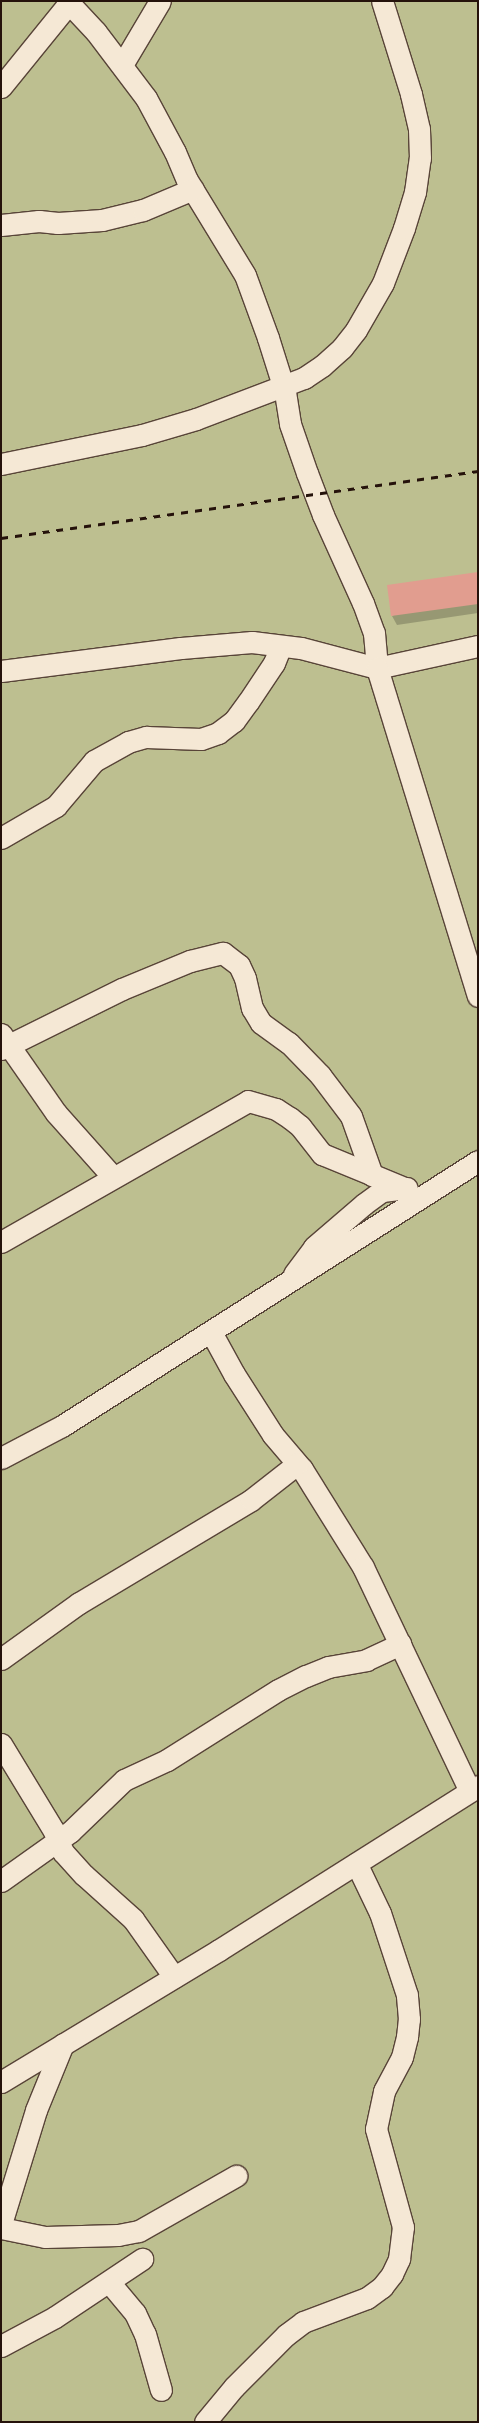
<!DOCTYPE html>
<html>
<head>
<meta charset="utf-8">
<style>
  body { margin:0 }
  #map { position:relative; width:479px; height:2423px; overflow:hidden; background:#f0dcbf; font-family:"IM FELL Great Primer",serif }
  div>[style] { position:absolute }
  .green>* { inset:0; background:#bdbf90 }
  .shadow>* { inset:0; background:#0003 }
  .building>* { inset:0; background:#e19d8f }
  .roads { filter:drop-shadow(1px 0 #584438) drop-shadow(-1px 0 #584438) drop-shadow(0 1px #584438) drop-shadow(0 -1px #584438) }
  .minor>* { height:21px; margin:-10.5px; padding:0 10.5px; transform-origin:10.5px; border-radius:10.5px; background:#f5e8d5 }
  .rail>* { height:3px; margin-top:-1.5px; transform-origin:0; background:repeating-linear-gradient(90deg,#25120b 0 7px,transparent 0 14px) }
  span { translate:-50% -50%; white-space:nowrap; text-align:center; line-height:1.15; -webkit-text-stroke:4px #f5e8d5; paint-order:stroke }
  .frame { position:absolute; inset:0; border:2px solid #25120b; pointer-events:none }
</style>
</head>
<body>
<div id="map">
  <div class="green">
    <div style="clip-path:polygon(1px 1px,478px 1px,478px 2422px,1px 2422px)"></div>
  </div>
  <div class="shadow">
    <div style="clip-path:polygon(478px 573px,478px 613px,397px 625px,392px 616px)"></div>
  </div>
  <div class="building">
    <div style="clip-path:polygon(478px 572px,478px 604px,391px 616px,387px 585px)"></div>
  </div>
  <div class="roads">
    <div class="minor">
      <div style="left:67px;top:1px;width:42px;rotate:46.9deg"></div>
      <div style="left:96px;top:32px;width:83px;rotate:52.9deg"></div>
      <div style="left:146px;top:98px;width:61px;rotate:61.8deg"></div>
      <div style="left:175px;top:152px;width:30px;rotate:67deg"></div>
      <div style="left:187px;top:180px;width:111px;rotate:58.6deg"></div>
      <div style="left:245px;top:275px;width:67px;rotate:69.9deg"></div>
      <div style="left:268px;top:338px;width:57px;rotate:72.5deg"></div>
      <div style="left:285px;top:392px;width:32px;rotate:81deg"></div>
      <div style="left:290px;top:424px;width:52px;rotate:70.9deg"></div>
      <div style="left:307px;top:473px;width:45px;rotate:69.1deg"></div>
      <div style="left:323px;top:515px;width:97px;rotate:65.6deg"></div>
      <div style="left:363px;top:603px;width:32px;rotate:70deg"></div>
      <div style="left:374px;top:633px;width:35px;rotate:85deg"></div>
      <div style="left:377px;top:668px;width:103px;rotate:-12.3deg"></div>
      <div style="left:122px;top:65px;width:74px;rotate:-59.3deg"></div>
      <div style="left:1px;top:87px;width:108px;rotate:-51deg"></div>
      <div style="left:1px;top:225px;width:38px;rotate:-6deg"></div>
      <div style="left:39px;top:221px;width:19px;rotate:6deg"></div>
      <div style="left:58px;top:223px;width:44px;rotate:-3.9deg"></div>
      <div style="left:102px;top:220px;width:42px;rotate:-13.7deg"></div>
      <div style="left:143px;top:210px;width:54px;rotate:-22.8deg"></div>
      <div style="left:1px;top:464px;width:144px;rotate:-11.6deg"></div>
      <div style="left:142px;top:435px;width:56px;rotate:-16.5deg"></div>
      <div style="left:196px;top:419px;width:116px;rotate:-20.8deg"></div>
      <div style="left:304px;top:378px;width:22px;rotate:-34deg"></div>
      <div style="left:322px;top:366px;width:27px;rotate:-42deg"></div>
      <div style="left:342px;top:348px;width:23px;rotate:-52deg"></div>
      <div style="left:356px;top:330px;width:54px;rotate:-60.1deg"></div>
      <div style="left:383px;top:283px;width:59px;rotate:-69.1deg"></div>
      <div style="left:404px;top:228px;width:38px;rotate:-73deg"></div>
      <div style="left:415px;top:192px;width:34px;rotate:-82deg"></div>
      <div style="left:420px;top:158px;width:29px;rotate:-92deg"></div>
      <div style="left:419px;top:129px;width:36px;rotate:-103deg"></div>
      <div style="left:411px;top:94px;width:97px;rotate:-107.3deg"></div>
      <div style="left:1px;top:671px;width:181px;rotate:-7.3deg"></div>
      <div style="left:181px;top:648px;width:71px;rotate:-4.8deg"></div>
      <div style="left:252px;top:642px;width:49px;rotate:7deg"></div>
      <div style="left:301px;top:648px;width:79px;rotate:14.7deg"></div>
      <div style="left:377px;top:668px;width:343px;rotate:72.9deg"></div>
      <div style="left:1px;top:838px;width:64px;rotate:-30.2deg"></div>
      <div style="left:56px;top:806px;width:59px;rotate:-49.8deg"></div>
      <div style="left:94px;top:761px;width:39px;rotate:-29deg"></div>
      <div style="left:128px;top:742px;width:19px;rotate:-16deg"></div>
      <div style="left:146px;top:737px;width:55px;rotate:2.1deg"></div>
      <div style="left:201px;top:739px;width:18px;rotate:-19deg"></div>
      <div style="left:218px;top:733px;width:20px;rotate:-37deg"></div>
      <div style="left:234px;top:721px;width:24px;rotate:-54deg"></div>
      <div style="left:248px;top:702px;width:47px;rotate:-56.3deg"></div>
      <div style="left:274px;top:663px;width:18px;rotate:-68deg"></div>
      <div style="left:1px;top:1034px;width:96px;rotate:55.2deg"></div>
      <div style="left:56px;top:1113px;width:86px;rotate:48.3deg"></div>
      <div style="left:1px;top:1049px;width:135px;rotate:-26.4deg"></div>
      <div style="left:122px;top:989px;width:74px;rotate:-22.4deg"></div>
      <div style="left:190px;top:961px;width:34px;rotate:-14deg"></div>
      <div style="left:223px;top:953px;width:20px;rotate:37deg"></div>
      <div style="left:239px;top:965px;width:14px;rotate:65deg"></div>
      <div style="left:245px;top:978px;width:31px;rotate:77deg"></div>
      <div style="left:252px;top:1008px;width:17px;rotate:59deg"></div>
      <div style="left:261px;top:1023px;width:34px;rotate:36deg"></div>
      <div style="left:289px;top:1043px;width:45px;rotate:45.9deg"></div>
      <div style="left:320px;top:1075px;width:51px;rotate:52.9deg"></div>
      <div style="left:351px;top:1116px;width:63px;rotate:70.4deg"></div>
      <div style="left:1px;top:1242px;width:284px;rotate:-29.7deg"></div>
      <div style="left:248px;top:1101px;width:29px;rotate:16deg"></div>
      <div style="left:276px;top:1109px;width:17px;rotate:33deg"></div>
      <div style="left:290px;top:1118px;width:13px;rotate:39deg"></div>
      <div style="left:300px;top:1126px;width:36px;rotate:52deg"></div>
      <div style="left:322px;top:1154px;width:87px;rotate:22.4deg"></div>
      <div style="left:294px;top:1274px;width:34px;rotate:-53deg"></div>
      <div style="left:314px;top:1247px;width:66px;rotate:-40.7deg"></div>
      <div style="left:364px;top:1204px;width:22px;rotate:-36deg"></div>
      <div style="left:382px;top:1191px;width:25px;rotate:-7deg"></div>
      <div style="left:211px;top:1332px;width:48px;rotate:61.3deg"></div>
      <div style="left:234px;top:1374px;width:72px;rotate:57.4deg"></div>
      <div style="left:273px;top:1435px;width:45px;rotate:49.5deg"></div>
      <div style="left:302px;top:1469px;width:115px;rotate:58.1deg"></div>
      <div style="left:363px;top:1567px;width:248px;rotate:64.5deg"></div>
      <div style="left:1px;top:1458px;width:69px;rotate:-27.7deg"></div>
      <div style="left:62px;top:1426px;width:493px;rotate:-32.5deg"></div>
      <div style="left:1px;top:1659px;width:96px;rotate:-35.7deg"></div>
      <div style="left:79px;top:1603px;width:200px;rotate:-30.9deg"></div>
      <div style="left:251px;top:1500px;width:58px;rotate:-38deg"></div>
      <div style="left:1px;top:1744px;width:102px;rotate:58.7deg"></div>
      <div style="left:54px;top:1831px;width:23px;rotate:67deg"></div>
      <div style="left:63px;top:1852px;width:31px;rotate:48deg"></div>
      <div style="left:84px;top:1875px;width:66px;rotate:41.9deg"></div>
      <div style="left:133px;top:1919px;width:71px;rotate:54.7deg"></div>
      <div style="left:1px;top:1881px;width:85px;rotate:-35.4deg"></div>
      <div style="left:70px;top:1832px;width:75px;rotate:-43.9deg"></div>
      <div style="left:124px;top:1780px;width:47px;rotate:-24.9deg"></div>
      <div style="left:167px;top:1760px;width:131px;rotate:-32.2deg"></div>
      <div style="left:278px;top:1690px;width:31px;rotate:-27deg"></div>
      <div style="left:306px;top:1676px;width:24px;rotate:-22deg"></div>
      <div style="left:328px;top:1667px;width:39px;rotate:-10deg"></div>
      <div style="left:366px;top:1660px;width:38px;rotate:-25deg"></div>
      <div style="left:1px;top:2082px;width:255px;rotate:-31.2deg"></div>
      <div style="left:219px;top:1950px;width:307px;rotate:-32.3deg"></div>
      <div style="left:1px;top:2224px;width:119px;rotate:-72.9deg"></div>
      <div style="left:36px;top:2110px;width:71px;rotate:-67.8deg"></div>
      <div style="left:1px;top:2228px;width:45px;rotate:11.6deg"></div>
      <div style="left:45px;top:2237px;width:73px;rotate:-1.6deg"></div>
      <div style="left:118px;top:2235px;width:21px;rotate:-11deg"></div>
      <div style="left:139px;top:2231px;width:112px;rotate:-29.6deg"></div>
      <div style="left:109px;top:2282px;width:40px;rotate:50deg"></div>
      <div style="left:135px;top:2313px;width:23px;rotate:65deg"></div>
      <div style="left:145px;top:2334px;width:58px;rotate:74.1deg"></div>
      <div style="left:1px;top:2346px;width:61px;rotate:-28.2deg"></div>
      <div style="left:55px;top:2317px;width:105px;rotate:-33.7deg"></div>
      <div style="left:205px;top:2422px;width:45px;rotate:-50.4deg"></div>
      <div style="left:234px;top:2387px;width:74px;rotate:-45deg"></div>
      <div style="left:286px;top:2335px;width:21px;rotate:-37deg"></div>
      <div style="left:303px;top:2322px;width:68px;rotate:-20.6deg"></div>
      <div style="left:367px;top:2298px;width:19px;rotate:-36deg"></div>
      <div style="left:382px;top:2287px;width:16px;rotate:-52deg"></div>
      <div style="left:392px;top:2274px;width:17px;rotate:-65deg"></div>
      <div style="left:399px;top:2259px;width:32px;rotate:-83deg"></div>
      <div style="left:403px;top:2227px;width:102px;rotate:-105.4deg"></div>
      <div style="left:376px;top:2129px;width:39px;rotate:-78deg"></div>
      <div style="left:384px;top:2091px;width:38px;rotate:-62deg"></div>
      <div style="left:402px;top:2057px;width:21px;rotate:-76deg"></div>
      <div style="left:407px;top:2037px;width:18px;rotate:-84deg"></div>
      <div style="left:409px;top:2019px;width:24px;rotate:-95deg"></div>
      <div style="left:407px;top:1995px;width:86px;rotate:-108.2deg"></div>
      <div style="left:380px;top:1913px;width:55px;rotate:-115.6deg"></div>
    </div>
  </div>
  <div class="rail">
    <div style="left:1px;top:538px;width:482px;rotate:-8deg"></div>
  </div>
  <div class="frame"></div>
</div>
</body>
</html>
